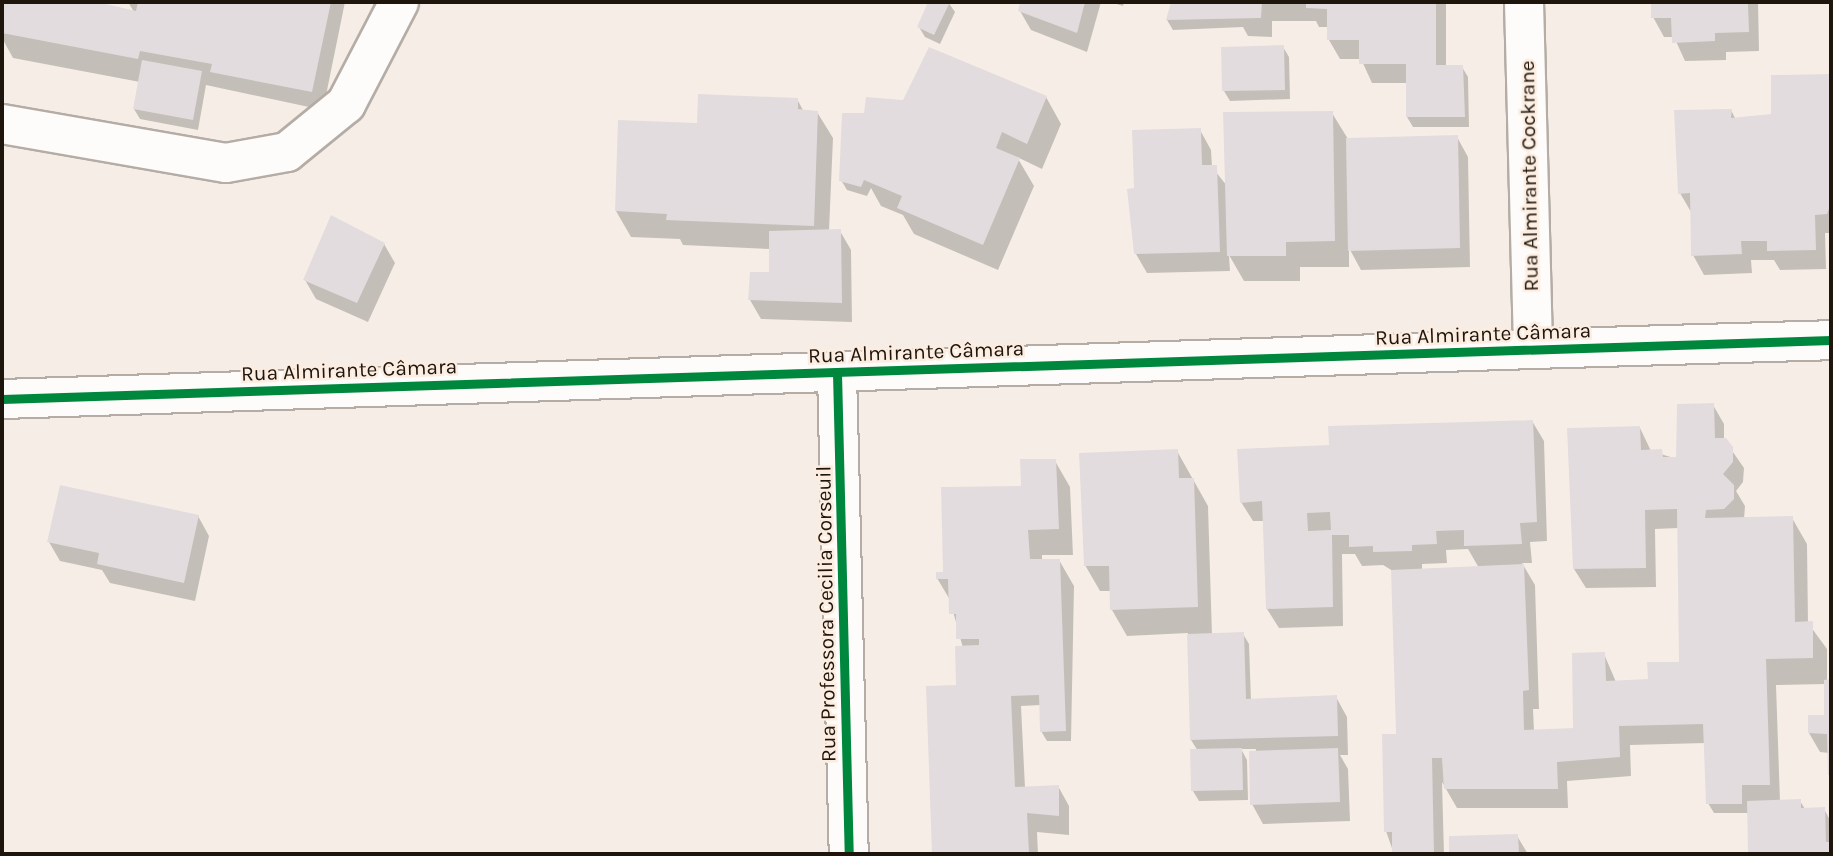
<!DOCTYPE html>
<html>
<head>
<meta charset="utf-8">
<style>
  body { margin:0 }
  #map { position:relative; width:1833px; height:856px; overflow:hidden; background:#f6eee6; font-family:Karla,sans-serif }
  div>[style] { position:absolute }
  .shadow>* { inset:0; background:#0003 }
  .building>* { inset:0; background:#e3dcde }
  .roads { filter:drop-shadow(2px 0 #b4aca5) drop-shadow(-2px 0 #b4aca5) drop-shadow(0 2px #b4aca5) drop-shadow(0 -2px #b4aca5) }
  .minor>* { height:38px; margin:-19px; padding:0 19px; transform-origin:19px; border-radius:19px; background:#fefcfb }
  .tertiary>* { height:38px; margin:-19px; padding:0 19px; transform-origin:19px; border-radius:19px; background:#fefcfb }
  .cycleway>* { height:9px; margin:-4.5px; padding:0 4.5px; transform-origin:4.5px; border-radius:4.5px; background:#00873e }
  span { translate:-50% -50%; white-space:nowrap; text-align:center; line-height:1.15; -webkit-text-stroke:5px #fcede0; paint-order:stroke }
  .street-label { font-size:21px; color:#1e150d }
  .frame { position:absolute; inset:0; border:4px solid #1e150d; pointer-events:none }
</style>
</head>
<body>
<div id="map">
  <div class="shadow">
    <div style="clip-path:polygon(4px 2px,103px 2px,106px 7px,134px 12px,128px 2px,345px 2px,323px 110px,206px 85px,198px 130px,140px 119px,134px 109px,140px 82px,13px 58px,2px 38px)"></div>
    <div style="clip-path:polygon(930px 2px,948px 2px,955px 12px,940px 44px,925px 37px,919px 27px)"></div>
    <div style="clip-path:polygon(1022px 2px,1101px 2px,1087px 52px,1031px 30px,1020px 11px)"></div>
    <div style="clip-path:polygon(1110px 2px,1124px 2px,1123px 6px)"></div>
    <div style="clip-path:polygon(1173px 2px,1446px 2px,1446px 66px,1462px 67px,1468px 77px,1469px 127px,1413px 127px,1407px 117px,1408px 83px,1372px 83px,1361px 59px,1340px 59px,1329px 40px,1329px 27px,1319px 27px,1316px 21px,1272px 21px,1272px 37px,1248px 36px,1243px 27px,1173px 30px,1167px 20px)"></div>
    <div style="clip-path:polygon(1653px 2px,1758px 2px,1759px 51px,1726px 52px,1726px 60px,1685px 61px,1674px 37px,1664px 37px,1653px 17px)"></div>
    <div style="clip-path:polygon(1283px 47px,1289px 57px,1290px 99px,1230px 101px,1224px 91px)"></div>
    <div style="clip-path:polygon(1831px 76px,1831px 233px,1825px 233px,1826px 269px,1780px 270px,1774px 260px,1751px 260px,1752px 273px,1704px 275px,1693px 255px,1691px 212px,1680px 193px,1731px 110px,1736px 120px,1773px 116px,1773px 77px)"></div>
    <div style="clip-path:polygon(1046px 97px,1061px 124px,1042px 169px,1017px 157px,1034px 186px,998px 270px,914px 234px,903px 215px,881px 206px,871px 188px,867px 196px,847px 190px,841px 180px,866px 115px,902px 101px)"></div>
    <div style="clip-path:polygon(797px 99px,804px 112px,817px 112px,833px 138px,829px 231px,840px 231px,851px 250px,852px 322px,761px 319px,750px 300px,770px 273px,770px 249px,683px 245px,680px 239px,631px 237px,616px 211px,699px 125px)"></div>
    <div style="clip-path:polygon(1332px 113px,1348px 139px,1457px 137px,1468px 157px,1470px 267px,1361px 270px,1349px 248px,1349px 267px,1300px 267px,1300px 281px,1244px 281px,1229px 255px,1230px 271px,1147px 273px,1136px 254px,1128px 190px,1135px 190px,1200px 130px,1211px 150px,1212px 167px,1227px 186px)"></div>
    <div style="clip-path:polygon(384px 244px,395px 263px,368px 322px,316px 299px,305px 280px)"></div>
    <div style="clip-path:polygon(evenodd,1713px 405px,1724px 424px,1724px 439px,1744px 468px,1743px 482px,1736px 491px,1745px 506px,1744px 519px,1792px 518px,1807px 544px,1808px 623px,1827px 649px,1827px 681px,1831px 681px,1831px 777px,1829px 753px,1820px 752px,1809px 733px,1826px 717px,1826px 684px,1776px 685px,1780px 801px,1800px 801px,1805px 809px,1824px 809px,1831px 822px,1831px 854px,1750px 854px,1749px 813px,1714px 813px,1708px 803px,1706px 743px,1630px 745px,1631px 776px,1567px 781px,1568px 808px,1457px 808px,1442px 782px,1444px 854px,1394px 854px,1386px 831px,1398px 736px,1393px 571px,1383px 565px,1362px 566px,1355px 554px,1342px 554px,1343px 626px,1279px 628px,1267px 609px,1265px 521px,1253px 521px,1241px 502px,1330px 447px,1532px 421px,1544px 441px,1547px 541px,1530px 542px,1532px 563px,1522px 563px,1535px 585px,1539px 709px,1533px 709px,1534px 731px,1574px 730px,1604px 654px,1616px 682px,1650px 681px,1681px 663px,1679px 528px,1655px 529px,1656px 587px,1586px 588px,1574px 569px,1640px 428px,1651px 451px,1677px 459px,1713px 405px,1468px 549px,1479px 568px,1422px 571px,1422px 564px,1447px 563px,1446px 550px,1468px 549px)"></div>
    <div style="clip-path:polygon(1177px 451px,1208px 506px,1212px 635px,1243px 634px,1249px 644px,1251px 701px,1336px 697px,1347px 717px,1348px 755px,1340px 755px,1348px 769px,1350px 821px,1263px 824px,1252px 804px,1256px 749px,1241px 749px,1247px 760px,1248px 800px,1199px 801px,1193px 791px,1198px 751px,1191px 740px,1188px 633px,1127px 636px,1112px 610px,1111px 591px,1100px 591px,1085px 565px)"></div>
    <div style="clip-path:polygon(1055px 461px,1070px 487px,1073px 555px,1042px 555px,1042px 561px,1059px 560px,1074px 586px,1071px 741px,1047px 741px,1041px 731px,1041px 705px,1021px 706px,1025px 788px,1058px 786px,1069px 806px,1069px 835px,1037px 832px,1038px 854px,934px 854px,928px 687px,958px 687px,963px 648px,950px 600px,937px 578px,1023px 487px)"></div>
    <div style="clip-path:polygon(198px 516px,209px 536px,195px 601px,110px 583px,102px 570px,60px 561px,49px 542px)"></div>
    <div style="clip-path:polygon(1517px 836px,1528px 854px,1451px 854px,1451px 838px)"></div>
  </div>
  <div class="building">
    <div style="clip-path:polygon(2px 2px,97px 2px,136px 11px,138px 2px,331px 2px,312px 92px,210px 72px,212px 64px,140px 51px,138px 59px,2px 33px)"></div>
    <div style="clip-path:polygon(928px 2px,950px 2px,934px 35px,917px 27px)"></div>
    <div style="clip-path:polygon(1020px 2px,1085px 2px,1077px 33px,1018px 11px)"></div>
    <div style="clip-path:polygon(1171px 2px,1262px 2px,1261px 18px,1166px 20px)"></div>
    <div style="clip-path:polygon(1306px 2px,1436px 2px,1436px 65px,1463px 65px,1465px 117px,1406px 117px,1406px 64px,1359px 64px,1359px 40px,1327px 40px,1327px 9px,1306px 8px)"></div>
    <div style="clip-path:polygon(1651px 2px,1748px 2px,1749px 32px,1715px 33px,1715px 41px,1672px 43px,1671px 18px,1651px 18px)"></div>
    <div style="clip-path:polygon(1284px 45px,1285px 90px,1222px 91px,1221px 47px)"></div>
    <div style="clip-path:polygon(929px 47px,1047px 96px,1027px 144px,1002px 132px,996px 148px,1020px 158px,983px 245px,897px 208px,902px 196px,864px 180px,861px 187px,839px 181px,842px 113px,864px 113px,866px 97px,903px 100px)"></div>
    <div style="clip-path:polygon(142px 60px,202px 71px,193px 120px,133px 109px)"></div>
    <div style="clip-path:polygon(1831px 74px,1831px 203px,1827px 214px,1815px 215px,1816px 250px,1767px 251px,1767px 241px,1741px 241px,1742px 254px,1691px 256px,1690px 193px,1678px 194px,1674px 110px,1732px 109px,1731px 118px,1771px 114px,1771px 75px)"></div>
    <div style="clip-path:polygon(698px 94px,798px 98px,798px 109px,818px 111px,814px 226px,666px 220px,667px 214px,615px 211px,618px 120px,697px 123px)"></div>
    <div style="clip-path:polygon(1333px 111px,1335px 241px,1286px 242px,1286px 256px,1227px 256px,1223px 112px)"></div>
    <div style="clip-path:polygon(1201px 128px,1202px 165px,1217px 165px,1220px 252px,1134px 254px,1127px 189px,1134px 188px,1132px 130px)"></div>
    <div style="clip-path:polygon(1458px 135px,1460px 248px,1348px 251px,1346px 138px)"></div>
    <div style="clip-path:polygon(331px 215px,385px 243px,357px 303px,303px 280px)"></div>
    <div style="clip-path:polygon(841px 229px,842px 303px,748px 300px,750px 272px,769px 272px,769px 231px)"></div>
    <div style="clip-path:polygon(1714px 403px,1715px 438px,1726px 438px,1733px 447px,1733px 462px,1723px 474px,1734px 485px,1734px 499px,1724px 509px,1706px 510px,1705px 518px,1793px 516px,1795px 622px,1813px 621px,1813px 658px,1766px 659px,1770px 785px,1742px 785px,1742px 804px,1706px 804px,1703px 724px,1619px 726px,1620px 757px,1557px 762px,1558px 789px,1444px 789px,1442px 758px,1432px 758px,1434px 854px,1392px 854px,1392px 832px,1384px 832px,1382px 734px,1396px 734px,1391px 570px,1524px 564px,1529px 690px,1523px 691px,1524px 730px,1573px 728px,1572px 653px,1605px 652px,1606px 681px,1648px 679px,1647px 662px,1679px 662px,1677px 509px,1645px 510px,1646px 568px,1573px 569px,1567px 428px,1640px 426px,1641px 450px,1662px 449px,1663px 457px,1676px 457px,1677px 404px)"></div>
    <div style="clip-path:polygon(evenodd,1533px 420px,1537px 522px,1520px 523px,1522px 544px,1464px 546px,1464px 530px,1436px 531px,1437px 544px,1412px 545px,1412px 551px,1373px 552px,1373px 546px,1349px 547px,1349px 535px,1332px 535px,1333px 607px,1266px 609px,1262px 501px,1240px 503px,1237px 449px,1329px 445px,1328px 426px,1533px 420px,1330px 512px,1331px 530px,1308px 531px,1307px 513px,1330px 512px)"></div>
    <div style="clip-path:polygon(1178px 449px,1179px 478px,1194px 478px,1198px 607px,1110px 610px,1109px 566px,1084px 566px,1079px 453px)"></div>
    <div style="clip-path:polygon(1020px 459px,1056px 459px,1059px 529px,1028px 530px,1030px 559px,1060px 559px,1066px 731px,1040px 732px,1039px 695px,1011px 696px,1015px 787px,1059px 785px,1059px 816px,1027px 813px,1029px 854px,932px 854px,926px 686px,956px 685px,955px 646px,979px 645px,979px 639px,956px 639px,956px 614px,949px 614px,948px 579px,936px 579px,936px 572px,943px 572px,941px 487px,1021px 486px)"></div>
    <div style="clip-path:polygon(60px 485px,199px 515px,184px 583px,97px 564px,99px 553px,47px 542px)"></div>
    <div style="clip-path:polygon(1244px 632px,1246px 699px,1337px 695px,1338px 736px,1190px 740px,1187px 634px)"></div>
    <div style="clip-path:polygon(1831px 679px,1831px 775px,1828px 775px,1827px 734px,1808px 733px,1808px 715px,1824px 715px,1824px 680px)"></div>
    <div style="clip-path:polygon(1242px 748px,1243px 790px,1191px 791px,1190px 749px)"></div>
    <div style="clip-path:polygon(1338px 748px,1340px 802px,1250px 805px,1249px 751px)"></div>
    <div style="clip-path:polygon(1801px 799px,1801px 808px,1825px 807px,1826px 842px,1831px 842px,1831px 854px,1748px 854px,1747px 801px)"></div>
    <div style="clip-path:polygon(1518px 834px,1519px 854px,1449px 854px,1449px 836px)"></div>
  </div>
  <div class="roads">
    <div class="minor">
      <div style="left:2px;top:124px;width:227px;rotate:9.9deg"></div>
      <div style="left:226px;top:163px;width:62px;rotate:-10.2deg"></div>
      <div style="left:287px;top:152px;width:76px;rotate:-39.1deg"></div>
      <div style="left:346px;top:104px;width:115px;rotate:-62.5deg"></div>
      <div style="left:837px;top:373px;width:481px;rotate:88.6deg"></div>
      <div style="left:2px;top:399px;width:1532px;rotate:-1.87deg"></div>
    </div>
    <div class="tertiary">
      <div style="left:1524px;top:2px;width:347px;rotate:88.5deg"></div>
      <div style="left:1533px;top:349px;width:298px;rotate:-1.7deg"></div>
    </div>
  </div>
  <div class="cycleway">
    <div style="left:837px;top:373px;width:481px;rotate:88.6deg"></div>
    <div style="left:2px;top:399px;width:1830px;rotate:-1.85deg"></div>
  </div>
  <div class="street-label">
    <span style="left:1529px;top:176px;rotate:-91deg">Rua Almirante Cockrane</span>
    <span style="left:1483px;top:334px;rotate:-2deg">Rua Almirante Câmara</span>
    <span style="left:916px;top:352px;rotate:-2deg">Rua Almirante Câmara</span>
    <span style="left:349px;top:370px;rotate:-2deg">Rua Almirante Câmara</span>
    <span style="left:826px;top:614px;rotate:-91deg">Rua Professora Cecilia Corseuil</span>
  </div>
  <div class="frame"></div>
</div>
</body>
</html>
